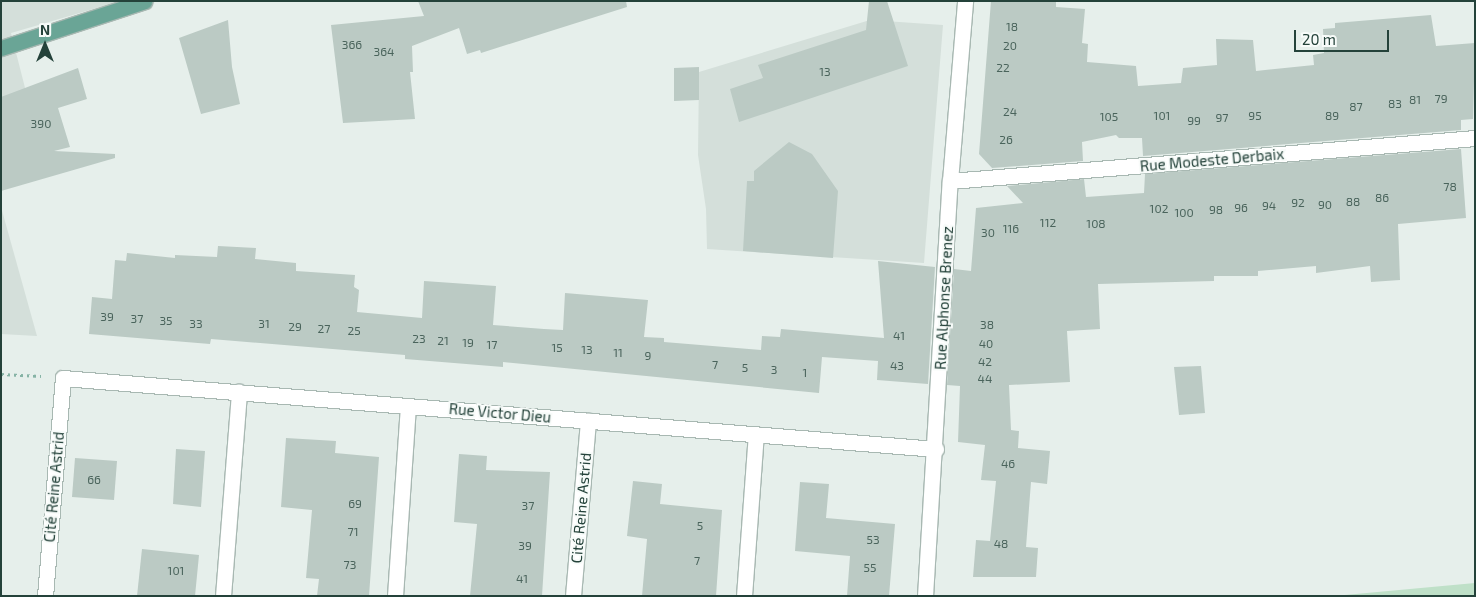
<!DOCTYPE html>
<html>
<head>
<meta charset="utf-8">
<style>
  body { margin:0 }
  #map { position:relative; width:1476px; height:597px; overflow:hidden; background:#e6efeb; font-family:"Exo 2",sans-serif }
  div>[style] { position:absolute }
  .built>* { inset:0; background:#d4dfda }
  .green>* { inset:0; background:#bfe0c8 }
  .building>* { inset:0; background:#bbcac4 }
  .path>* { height:3px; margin-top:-1.5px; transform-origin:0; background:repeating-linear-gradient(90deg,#86b3a5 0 2.5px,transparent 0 6.5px) }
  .roads { filter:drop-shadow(1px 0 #a8b8b2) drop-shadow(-1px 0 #a8b8b2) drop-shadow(0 1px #a8b8b2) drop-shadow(0 -1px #a8b8b2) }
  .minor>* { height:15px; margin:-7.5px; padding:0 7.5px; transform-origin:7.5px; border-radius:7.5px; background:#fff }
  .major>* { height:15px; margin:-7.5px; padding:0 7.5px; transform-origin:7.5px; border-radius:7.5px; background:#6aa596 }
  span { translate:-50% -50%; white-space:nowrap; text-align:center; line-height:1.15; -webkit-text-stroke:4px #f7fbf9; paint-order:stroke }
  .number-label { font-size:12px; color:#4a645c }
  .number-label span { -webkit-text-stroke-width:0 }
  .street-label { font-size:15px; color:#24423a }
  .frame { position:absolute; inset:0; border:2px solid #24423a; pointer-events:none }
  .north { position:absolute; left:20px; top:20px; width:50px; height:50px; -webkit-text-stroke:4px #f7fbf9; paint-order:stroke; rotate:0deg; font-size:14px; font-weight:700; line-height:20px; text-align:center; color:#24423a }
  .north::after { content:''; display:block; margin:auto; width:18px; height:22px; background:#24423a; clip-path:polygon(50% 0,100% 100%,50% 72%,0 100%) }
  .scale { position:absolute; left:1294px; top:30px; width:95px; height:22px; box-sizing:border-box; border:2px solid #24423a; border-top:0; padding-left:6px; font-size:15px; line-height:18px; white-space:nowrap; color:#24423a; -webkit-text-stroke:4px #f7fbf9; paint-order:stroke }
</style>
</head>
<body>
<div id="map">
  <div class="built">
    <div style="clip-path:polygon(1px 1px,121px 1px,11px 33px,45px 166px,1px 181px)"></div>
    <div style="clip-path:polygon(870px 20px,943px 25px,924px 263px,707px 249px,706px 209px,698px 155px,699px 72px)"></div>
    <div style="clip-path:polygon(1px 207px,37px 336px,1px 334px)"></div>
  </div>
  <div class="green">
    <div style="clip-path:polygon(1475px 583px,1475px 596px,1334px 596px)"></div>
  </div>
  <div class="building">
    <div style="clip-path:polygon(418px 1px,626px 1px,627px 7px,481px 53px,480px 50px,467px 54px,459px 28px,412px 46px,413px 72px,410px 72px,415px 119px,343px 123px,331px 25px,424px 16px)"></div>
    <div style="clip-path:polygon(869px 1px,887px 1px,908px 66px,739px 122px,730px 89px,763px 78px,758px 65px,866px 30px)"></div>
    <div style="clip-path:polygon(991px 1px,1056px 1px,1056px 7px,1085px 9px,1082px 43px,1088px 44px,1087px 62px,1136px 66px,1138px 86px,1181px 83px,1183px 68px,1217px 65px,1216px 39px,1253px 40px,1256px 71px,1314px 65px,1313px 55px,1324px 53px,1323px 29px,1335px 28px,1335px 23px,1431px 15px,1436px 46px,1475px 43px,1473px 119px,1461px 120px,1461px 130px,1143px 156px,1142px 138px,1119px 138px,1116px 135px,1082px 142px,1083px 161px,992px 168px,979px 154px)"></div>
    <div style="clip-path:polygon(228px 20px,232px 67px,240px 104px,201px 114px,179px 38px)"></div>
    <div style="clip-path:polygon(699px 67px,699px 100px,674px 101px,674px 68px)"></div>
    <div style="clip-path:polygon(78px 68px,87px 99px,58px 108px,70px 147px,54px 151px,115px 154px,115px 158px,1px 191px,1px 97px)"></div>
    <div style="clip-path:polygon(789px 142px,812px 154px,838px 191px,833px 258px,743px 251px,747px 181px,754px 181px,754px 171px)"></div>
    <div style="clip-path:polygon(1461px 149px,1466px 218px,1398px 224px,1400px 280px,1371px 282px,1370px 266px,1316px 273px,1316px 266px,1258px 271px,1258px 276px,1214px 276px,1214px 281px,1098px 284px,1100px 329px,1067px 331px,1070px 382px,1009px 385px,1011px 430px,1019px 431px,1018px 448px,1050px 451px,1047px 484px,1031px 482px,1026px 547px,1038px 548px,1036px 577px,973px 577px,976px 540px,990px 541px,996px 481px,981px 480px,985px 445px,958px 442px,960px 386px,947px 385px,954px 269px,971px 271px,976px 208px,1023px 203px,1007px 186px,1084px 179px,1086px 197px,1144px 193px,1145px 174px)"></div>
    <div style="clip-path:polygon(218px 246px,256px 248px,255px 259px,296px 263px,296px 271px,355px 275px,354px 287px,359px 290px,357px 312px,422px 318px,424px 281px,496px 286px,493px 325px,544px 329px,563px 330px,565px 293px,648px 300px,644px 337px,664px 338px,664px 342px,761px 350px,762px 336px,780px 337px,781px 329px,884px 338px,878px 261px,935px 267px,928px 384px,877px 380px,878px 361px,822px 357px,819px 393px,503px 362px,503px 367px,405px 359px,405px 355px,211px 339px,210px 344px,89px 334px,92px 297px,112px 299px,115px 260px,126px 261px,127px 253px,175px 258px,175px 255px,217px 257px)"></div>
    <div style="clip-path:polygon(1201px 366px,1205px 413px,1179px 415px,1174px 367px)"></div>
    <div style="clip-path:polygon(286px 438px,336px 441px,335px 453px,379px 457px,369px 596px,317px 596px,319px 579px,306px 578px,312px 510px,281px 507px)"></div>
    <div style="clip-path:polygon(176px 449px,205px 451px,201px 507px,173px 504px)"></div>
    <div style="clip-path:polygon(459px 454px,487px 456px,486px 470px,550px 472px,542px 596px,470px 596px,477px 524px,454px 522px)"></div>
    <div style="clip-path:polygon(75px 458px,117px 461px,114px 500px,72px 497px)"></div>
    <div style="clip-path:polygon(633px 481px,662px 484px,660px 504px,722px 510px,716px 596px,642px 596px,647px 539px,627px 536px)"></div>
    <div style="clip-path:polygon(800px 482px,829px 484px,826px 518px,895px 524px,889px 596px,847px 596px,850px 556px,795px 551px)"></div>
    <div style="clip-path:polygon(142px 549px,199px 555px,195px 596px,137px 596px)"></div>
  </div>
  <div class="path">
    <div style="left:1px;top:374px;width:40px;rotate:2.9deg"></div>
  </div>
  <div class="roads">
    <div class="minor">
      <div style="left:950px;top:181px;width:527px;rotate:-4.68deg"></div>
      <div style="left:45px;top:596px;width:219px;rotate:-85.3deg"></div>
      <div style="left:63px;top:378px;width:876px;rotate:4.65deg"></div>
      <div style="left:223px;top:596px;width:205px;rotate:-85.5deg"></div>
      <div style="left:395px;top:596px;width:190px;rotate:-86.1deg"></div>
      <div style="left:573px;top:596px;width:176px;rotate:-85.1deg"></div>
      <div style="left:744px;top:596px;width:162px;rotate:-85.8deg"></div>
      <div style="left:925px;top:596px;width:416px;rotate:-86.6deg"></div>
      <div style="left:950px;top:181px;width:181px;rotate:-85.2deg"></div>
    </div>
    <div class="major">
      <div style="left:1px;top:48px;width:151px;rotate:-18.1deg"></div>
    </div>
  </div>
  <div class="number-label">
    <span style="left:1012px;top:27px">18</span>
    <span style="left:352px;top:45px">366</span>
    <span style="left:1010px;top:46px">20</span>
    <span style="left:384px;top:52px">364</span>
    <span style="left:1003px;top:68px">22</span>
    <span style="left:825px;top:72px">13</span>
    <span style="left:1441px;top:99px">79</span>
    <span style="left:1415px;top:100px">81</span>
    <span style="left:1395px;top:104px">83</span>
    <span style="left:1356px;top:107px">87</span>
    <span style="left:1010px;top:112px">24</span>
    <span style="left:1162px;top:116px">101</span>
    <span style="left:1255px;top:116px">95</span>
    <span style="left:1332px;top:116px">89</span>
    <span style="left:1109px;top:117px">105</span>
    <span style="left:1222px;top:118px">97</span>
    <span style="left:1194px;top:121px">99</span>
    <span style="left:41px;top:124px">390</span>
    <span style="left:1006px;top:140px">26</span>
    <span style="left:1450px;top:187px">78</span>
    <span style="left:1382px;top:198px">86</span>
    <span style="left:1353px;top:202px">88</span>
    <span style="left:1298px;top:203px">92</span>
    <span style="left:1325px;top:205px">90</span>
    <span style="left:1269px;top:206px">94</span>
    <span style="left:1241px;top:208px">96</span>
    <span style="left:1159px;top:209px">102</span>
    <span style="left:1216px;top:210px">98</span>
    <span style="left:1184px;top:213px">100</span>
    <span style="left:1048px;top:223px">112</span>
    <span style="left:1096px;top:224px">108</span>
    <span style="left:1011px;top:229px">116</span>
    <span style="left:988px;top:233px">30</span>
    <span style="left:107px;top:317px">39</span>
    <span style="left:137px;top:319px">37</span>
    <span style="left:166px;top:321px">35</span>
    <span style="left:196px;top:324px">33</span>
    <span style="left:264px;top:324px">31</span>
    <span style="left:987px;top:325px">38</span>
    <span style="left:295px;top:327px">29</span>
    <span style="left:324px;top:329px">27</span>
    <span style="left:354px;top:331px">25</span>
    <span style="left:899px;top:336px">41</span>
    <span style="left:419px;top:339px">23</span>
    <span style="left:443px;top:341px">21</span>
    <span style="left:468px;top:343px">19</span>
    <span style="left:986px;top:344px">40</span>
    <span style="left:492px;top:345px">17</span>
    <span style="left:557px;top:348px">15</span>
    <span style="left:587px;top:350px">13</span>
    <span style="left:618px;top:353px">11</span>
    <span style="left:648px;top:356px">9</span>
    <span style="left:985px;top:362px">42</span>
    <span style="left:715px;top:365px">7</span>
    <span style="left:897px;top:366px">43</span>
    <span style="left:745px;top:368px">5</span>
    <span style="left:774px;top:370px">3</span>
    <span style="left:805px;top:373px">1</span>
    <span style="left:985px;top:379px">44</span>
    <span style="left:1008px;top:464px">46</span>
    <span style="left:94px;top:480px">66</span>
    <span style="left:355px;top:504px">69</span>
    <span style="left:528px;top:506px">37</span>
    <span style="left:700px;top:526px">5</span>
    <span style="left:353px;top:532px">71</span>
    <span style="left:873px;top:540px">53</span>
    <span style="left:1001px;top:544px">48</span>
    <span style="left:525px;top:546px">39</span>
    <span style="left:697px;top:561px">7</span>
    <span style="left:350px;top:565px">73</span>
    <span style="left:870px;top:568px">55</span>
    <span style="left:176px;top:571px">101</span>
    <span style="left:522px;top:579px">41</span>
  </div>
  <div class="street-label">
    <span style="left:1212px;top:160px;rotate:-5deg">Rue Modeste Derbaix</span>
    <span style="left:944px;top:298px;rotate:-87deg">Rue Alphonse Brenez</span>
    <span style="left:500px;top:413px;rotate:5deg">Rue Victor Dieu</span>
    <span style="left:54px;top:487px;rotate:-85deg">Cité Reine Astrid</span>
    <span style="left:581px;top:508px;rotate:-85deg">Cité Reine Astrid</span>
  </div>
  <div class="frame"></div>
  <div class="north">N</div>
  <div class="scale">20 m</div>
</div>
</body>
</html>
